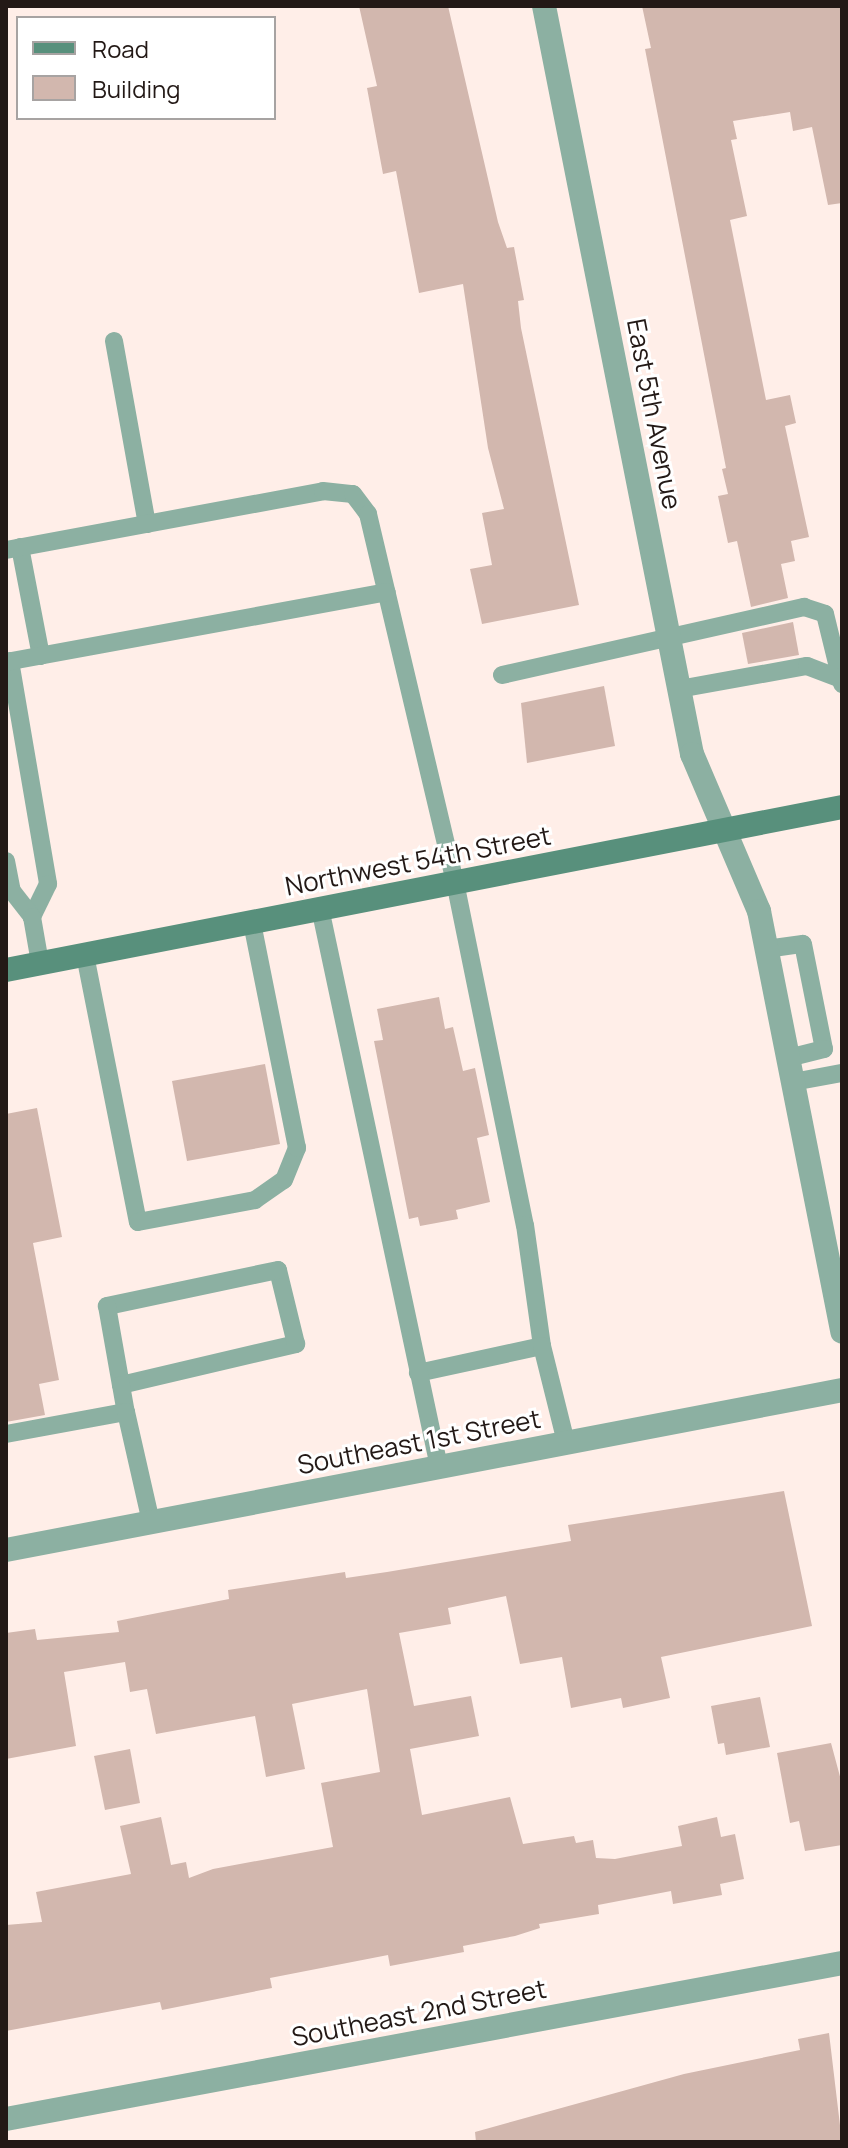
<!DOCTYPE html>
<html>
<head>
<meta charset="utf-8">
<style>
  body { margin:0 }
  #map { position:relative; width:848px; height:2148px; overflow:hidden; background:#ffeee8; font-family:Manrope,sans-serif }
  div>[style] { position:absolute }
  .building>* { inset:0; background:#d2b7ae }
  .lane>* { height:18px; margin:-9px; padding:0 9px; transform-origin:9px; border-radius:9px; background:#8cb0a2 }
  .street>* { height:24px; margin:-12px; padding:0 12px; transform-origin:12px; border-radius:12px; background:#8cb0a2 }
  .secondary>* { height:24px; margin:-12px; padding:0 12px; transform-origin:12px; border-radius:12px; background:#58907c }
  span { translate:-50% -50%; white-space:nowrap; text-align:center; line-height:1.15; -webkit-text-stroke:6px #fff; paint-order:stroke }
  .street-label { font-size:26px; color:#231916 }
  .frame { position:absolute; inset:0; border:8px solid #231916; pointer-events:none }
  .legend { position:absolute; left:16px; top:16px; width:260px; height:104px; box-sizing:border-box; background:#fff; border:2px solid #a7a3a2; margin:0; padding:10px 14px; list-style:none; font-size:24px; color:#231916 }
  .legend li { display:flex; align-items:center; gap:16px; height:40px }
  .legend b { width:40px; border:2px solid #a7a3a2 }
</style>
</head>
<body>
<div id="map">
  <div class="building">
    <div style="clip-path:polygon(359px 6px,448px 6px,498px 222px,507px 248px,514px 247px,524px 300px,518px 301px,521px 328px,579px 605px,482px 624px,470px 569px,492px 565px,482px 513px,504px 509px,488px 448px,463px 284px,419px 293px,396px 171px,383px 174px,367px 88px,377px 86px)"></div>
    <div style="clip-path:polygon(642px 6px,842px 6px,842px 203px,828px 205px,812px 127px,793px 131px,790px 112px,733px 121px,737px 139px,731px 140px,747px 216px,730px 220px,766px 400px,790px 395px,796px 423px,785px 426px,809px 537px,791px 541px,795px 561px,781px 564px,788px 598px,751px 607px,737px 541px,728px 543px,718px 496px,728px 494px,722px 469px,726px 468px,645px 49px,651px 48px)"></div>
    <div style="clip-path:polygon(793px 622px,799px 655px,748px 664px,742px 633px)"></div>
    <div style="clip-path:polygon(604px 686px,615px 746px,527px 763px,521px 703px)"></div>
    <div style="clip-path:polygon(439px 997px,445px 1029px,453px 1027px,463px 1071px,475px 1068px,489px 1135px,477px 1138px,490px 1202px,456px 1210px,458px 1219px,420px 1226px,418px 1217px,409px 1219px,374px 1041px,383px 1040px,377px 1009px)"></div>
    <div style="clip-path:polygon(265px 1064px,280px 1144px,187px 1161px,172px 1081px)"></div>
    <div style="clip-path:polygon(37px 1108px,62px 1237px,33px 1243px,59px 1380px,39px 1384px,45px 1415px,6px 1422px,6px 1114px)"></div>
    <div style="clip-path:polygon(784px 1491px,812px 1626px,661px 1657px,670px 1698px,623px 1708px,621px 1698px,571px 1708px,562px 1657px,520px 1664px,506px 1596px,448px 1608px,451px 1624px,399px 1633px,414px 1706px,471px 1696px,479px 1736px,410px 1749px,422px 1815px,510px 1797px,523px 1844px,574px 1836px,576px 1843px,593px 1840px,596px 1858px,615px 1859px,682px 1846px,678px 1826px,717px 1817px,721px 1837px,735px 1834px,744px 1879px,720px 1884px,722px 1895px,673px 1904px,671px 1891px,598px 1905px,599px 1914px,539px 1924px,540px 1928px,515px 1936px,463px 1946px,464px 1952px,390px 1966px,388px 1955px,270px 1978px,272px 1988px,162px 2010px,160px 2002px,6px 2031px,6px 1925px,42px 1922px,36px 1892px,131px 1874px,120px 1826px,161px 1817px,171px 1865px,186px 1862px,189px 1878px,213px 1869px,333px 1847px,321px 1783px,380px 1772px,367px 1689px,292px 1704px,305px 1769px,266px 1777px,255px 1716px,156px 1734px,147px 1689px,130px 1692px,125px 1662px,64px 1672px,76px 1746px,6px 1759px,6px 1633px,35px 1629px,37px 1640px,119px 1632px,117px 1621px,229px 1599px,228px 1590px,345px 1572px,346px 1578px,387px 1572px,571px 1541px,568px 1525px)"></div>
    <div style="clip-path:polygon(760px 1697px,770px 1747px,726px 1755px,724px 1743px,718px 1744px,711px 1706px)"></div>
    <div style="clip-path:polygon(831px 1743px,842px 1784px,842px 1845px,805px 1851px,799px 1821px,790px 1823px,777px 1753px)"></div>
    <div style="clip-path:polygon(130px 1749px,140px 1803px,105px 1810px,94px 1756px)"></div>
    <div style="clip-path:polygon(829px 2033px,842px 2142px,476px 2142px,475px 2132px,684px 2074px,800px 2050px,798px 2039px)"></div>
  </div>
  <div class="lane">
    <div style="left:114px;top:341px;width:186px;rotate:79.8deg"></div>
    <div style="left:20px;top:547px;width:111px;rotate:79.1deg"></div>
    <div style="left:6px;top:550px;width:322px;rotate:-10.5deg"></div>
    <div style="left:323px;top:491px;width:30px;rotate:6deg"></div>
    <div style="left:353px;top:494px;width:25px;rotate:53deg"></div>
    <div style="left:368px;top:514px;width:378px;rotate:76.7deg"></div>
    <div style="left:455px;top:882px;width:350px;rotate:78.5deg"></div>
    <div style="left:525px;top:1225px;width:122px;rotate:82deg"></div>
    <div style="left:542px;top:1346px;width:127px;rotate:167.7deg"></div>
    <div style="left:10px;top:661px;width:226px;rotate:80.3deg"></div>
    <div style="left:48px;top:884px;width:37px;rotate:116deg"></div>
    <div style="left:6px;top:662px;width:387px;rotate:-10.4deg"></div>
    <div style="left:502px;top:675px;width:310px;rotate:-12.7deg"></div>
    <div style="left:804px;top:607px;width:22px;rotate:18deg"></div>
    <div style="left:825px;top:614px;width:72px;rotate:76.3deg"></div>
    <div style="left:679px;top:689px;width:130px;rotate:-10.2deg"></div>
    <div style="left:807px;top:666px;width:36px;rotate:21deg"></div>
    <div style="left:6px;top:861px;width:31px;rotate:79deg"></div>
    <div style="left:12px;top:891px;width:33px;rotate:52deg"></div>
    <div style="left:32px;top:917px;width:47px;rotate:80.1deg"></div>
    <div style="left:320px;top:908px;width:572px;rotate:77.98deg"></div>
    <div style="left:766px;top:949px;width:37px;rotate:-8deg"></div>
    <div style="left:803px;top:944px;width:107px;rotate:78.7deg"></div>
    <div style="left:824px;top:1049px;width:37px;rotate:166deg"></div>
    <div style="left:85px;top:955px;width:272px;rotate:78.8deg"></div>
    <div style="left:138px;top:1222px;width:119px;rotate:-10.6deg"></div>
    <div style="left:255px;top:1200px;width:35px;rotate:-35deg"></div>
    <div style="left:284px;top:1180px;width:35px;rotate:-68deg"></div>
    <div style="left:297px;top:1148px;width:230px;rotate:-101.3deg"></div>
    <div style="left:793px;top:1082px;width:50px;rotate:-10.4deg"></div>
    <div style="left:542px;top:1346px;width:99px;rotate:76deg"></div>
    <div style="left:121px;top:1385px;width:180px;rotate:-13.2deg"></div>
    <div style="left:296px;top:1344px;width:76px;rotate:-103.7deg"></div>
    <div style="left:278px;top:1270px;width:175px;rotate:168.1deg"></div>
    <div style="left:107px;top:1306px;width:80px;rotate:80deg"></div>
    <div style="left:121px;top:1385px;width:27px;rotate:80deg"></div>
    <div style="left:6px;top:1434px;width:122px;rotate:-10.4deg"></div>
    <div style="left:126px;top:1412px;width:113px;rotate:77.2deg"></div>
  </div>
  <div class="street">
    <div style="left:544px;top:6px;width:763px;rotate:78.81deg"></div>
    <div style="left:692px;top:754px;width:171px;rotate:66.9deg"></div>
    <div style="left:759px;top:911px;width:429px;rotate:78.8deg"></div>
    <div style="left:6px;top:1550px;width:851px;rotate:-10.83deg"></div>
    <div style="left:6px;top:2119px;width:850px;rotate:-10.57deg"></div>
  </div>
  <div class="secondary">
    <div style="left:6px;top:970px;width:852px;rotate:-11.03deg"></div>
  </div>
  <div class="street-label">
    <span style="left:654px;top:414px;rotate:79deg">East 5th Avenue</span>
    <span style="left:418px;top:861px;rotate:-11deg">Northwest 54th Street</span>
    <span style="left:419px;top:1442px;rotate:-11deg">Southeast 1st Street</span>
    <span style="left:419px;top:2013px;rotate:-11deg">Southeast 2nd Street</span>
  </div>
  <div class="frame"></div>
  <ul class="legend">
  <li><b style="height:10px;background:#58907c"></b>Road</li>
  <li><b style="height:22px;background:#d2b7ae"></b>Building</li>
  </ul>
</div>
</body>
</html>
